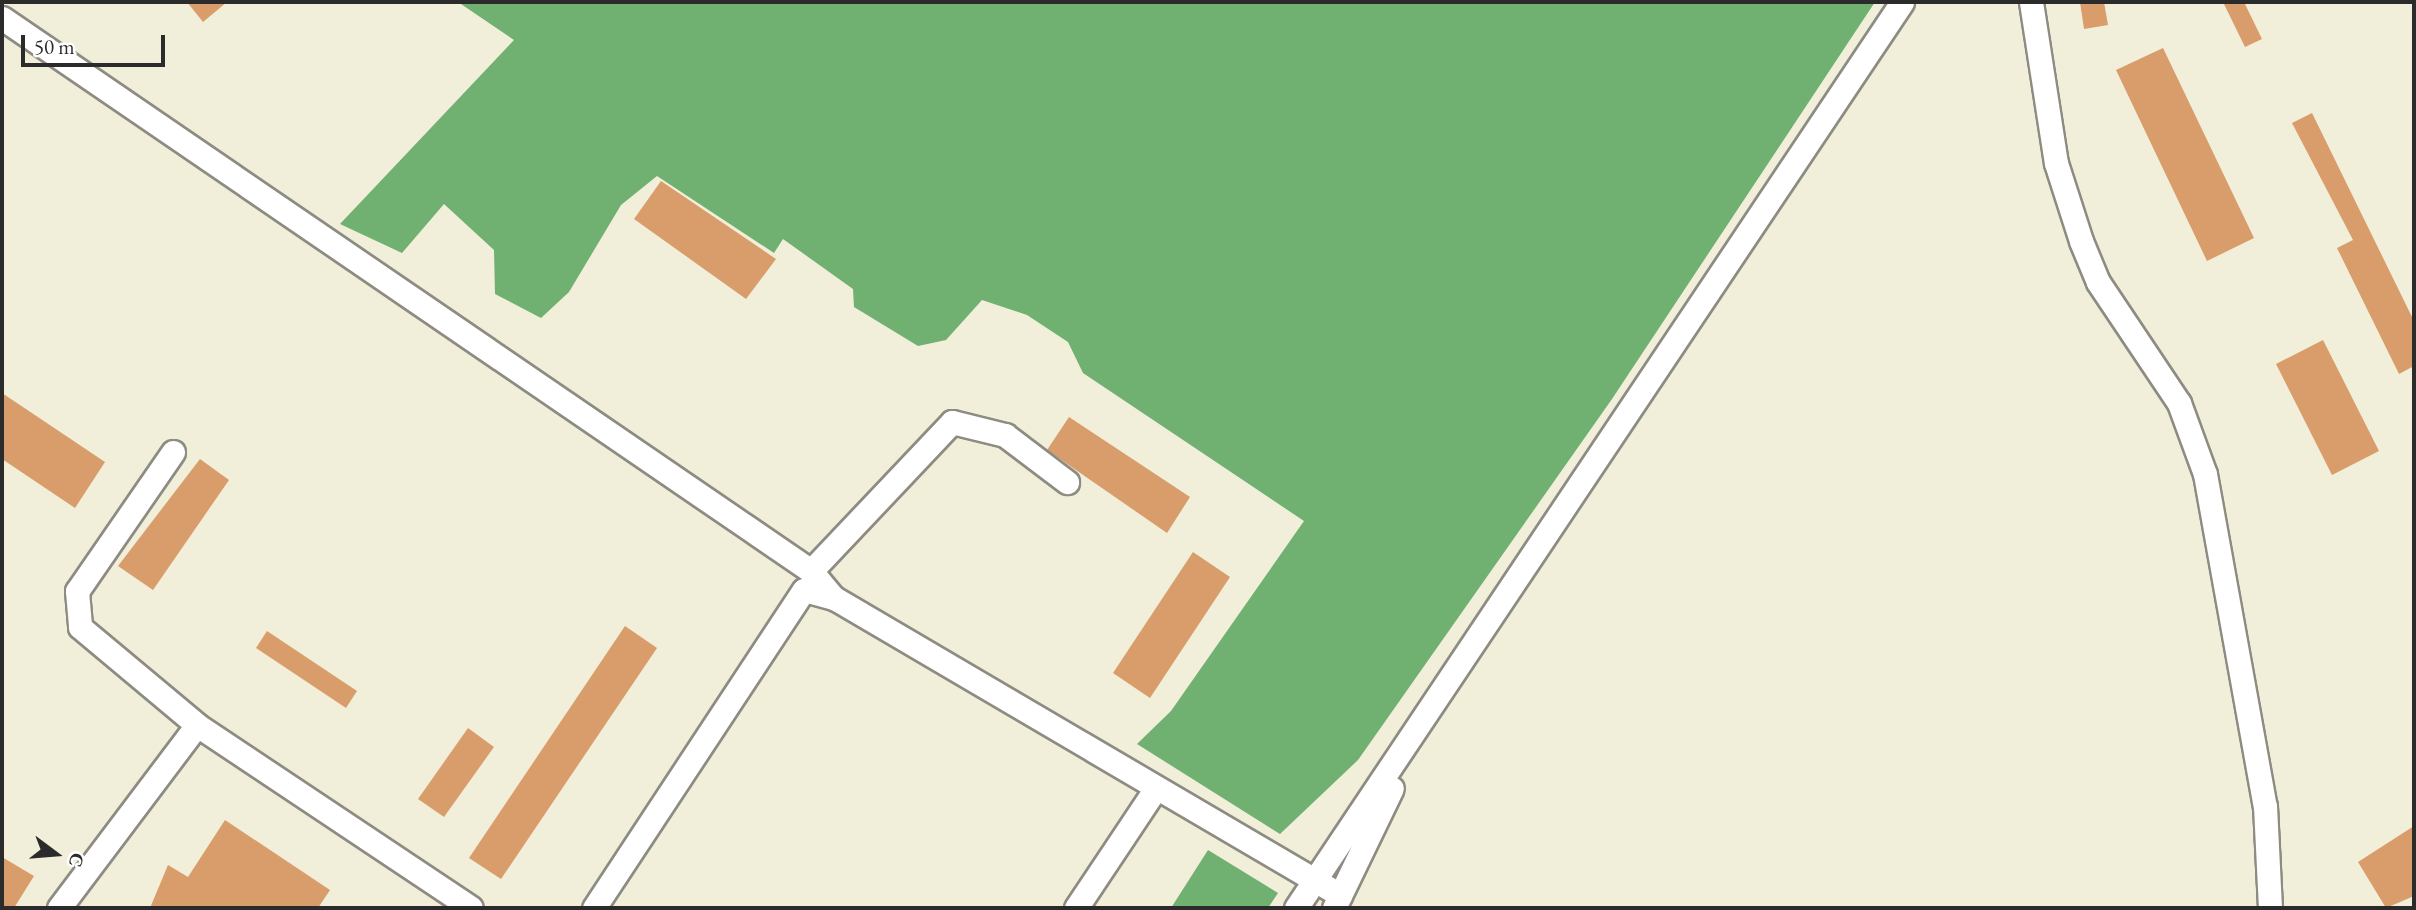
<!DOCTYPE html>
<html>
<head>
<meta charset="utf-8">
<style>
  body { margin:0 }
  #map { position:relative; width:2416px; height:910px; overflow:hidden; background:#f1eed9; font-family:"EB Garamond",serif }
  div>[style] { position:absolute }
  .forest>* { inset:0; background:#70b071 }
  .building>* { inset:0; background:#d99d6b }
  .roads { filter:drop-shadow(2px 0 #8e8c82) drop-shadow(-2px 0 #8e8c82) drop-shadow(0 2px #8e8c82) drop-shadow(0 -2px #8e8c82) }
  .minor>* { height:23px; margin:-11.5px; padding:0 11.5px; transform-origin:11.5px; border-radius:11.5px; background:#fff }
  span { translate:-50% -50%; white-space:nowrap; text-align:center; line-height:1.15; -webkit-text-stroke:5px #fff; paint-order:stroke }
  .frame { position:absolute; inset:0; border:4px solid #2b2b2b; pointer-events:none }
  .north { position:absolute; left:21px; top:819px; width:70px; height:70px; -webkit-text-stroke:5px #fff; paint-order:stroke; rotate:106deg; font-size:19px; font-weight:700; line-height:28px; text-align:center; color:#2b2b2b }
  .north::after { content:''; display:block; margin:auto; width:24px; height:32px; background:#2b2b2b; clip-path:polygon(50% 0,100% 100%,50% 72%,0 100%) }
  .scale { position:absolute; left:21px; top:35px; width:144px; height:32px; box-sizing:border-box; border:4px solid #2b2b2b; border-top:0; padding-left:9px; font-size:21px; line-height:24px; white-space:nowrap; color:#2b2b2b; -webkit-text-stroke:5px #fff; paint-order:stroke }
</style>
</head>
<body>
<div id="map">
  <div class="forest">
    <div style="clip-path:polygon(458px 2px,1875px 2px,1612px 399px,1358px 760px,1280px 834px,1137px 744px,1171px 711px,1304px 521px,1083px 373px,1068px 342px,1027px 315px,982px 300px,946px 340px,918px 346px,854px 307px,853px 289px,783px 239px,774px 253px,657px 176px,621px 205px,569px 292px,541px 318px,495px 294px,494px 250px,444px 204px,402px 253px,340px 224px,514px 40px)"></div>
    <div style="clip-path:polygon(1208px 850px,1278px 893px,1268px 908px,1171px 908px)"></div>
  </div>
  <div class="building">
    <div style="clip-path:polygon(187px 2px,227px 2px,203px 22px)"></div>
    <div style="clip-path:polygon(2080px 2px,2104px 2px,2108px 25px,2084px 29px)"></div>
    <div style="clip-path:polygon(2223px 2px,2244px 2px,2262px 39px,2245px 47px)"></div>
    <div style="clip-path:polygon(2163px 48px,2254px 238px,2207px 261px,2116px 70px)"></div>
    <div style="clip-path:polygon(2312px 113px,2414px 321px,2414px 366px,2399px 374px,2337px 248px,2353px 240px,2292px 123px)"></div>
    <div style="clip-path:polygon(661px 181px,776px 259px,746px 299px,634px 219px)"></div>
    <div style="clip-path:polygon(2323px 340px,2379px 451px,2332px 475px,2276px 364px)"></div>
    <div style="clip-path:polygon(2px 393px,105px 462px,75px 508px,2px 459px)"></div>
    <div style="clip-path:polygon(1069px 417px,1190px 497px,1167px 533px,1047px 450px)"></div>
    <div style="clip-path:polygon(200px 459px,229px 480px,153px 590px,118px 566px)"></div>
    <div style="clip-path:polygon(1193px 552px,1230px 577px,1150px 698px,1113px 673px)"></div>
    <div style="clip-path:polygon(625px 626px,657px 648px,501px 879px,469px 858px)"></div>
    <div style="clip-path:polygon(267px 631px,357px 691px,346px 708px,256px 648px)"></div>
    <div style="clip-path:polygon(468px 728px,494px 747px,444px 817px,418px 799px)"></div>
    <div style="clip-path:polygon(225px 820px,330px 890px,318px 908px,150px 908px,168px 865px,188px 877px)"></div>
    <div style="clip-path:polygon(2414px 826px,2414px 896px,2386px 908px,2358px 862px)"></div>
    <div style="clip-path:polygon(2px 857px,34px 876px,14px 908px,2px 908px)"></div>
  </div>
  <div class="roads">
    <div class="minor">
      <div style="left:2031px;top:2px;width:163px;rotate:81.2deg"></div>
      <div style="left:2056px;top:163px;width:82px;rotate:72.2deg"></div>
      <div style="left:2081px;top:241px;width:44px;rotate:67.5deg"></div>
      <div style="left:2098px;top:282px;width:146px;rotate:56.2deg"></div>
      <div style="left:2179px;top:403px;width:76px;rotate:69.9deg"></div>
      <div style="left:2205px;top:474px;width:337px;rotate:79.8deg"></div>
      <div style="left:2265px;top:806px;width:102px;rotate:87.2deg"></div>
      <div style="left:2px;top:18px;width:980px;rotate:34.35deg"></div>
      <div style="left:811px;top:571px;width:35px;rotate:50deg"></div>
      <div style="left:173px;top:452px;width:169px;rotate:124.6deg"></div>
      <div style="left:77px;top:591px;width:36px;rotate:85deg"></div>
      <div style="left:80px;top:627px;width:153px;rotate:39.9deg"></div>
      <div style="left:197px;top:725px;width:329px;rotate:33.7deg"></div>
      <div style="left:811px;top:571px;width:205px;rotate:-46.6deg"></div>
      <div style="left:952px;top:422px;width:55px;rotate:13.8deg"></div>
      <div style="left:1005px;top:435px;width:78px;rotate:37.2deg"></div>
      <div style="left:59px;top:908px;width:229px;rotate:-53deg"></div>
      <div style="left:594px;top:908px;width:381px;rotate:-56.6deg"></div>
      <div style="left:804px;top:590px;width:31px;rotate:15deg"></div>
      <div style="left:834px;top:598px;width:587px;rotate:30.41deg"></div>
      <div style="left:1076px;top:908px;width:141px;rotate:-56.3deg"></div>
      <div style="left:1296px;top:908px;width:1090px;rotate:-56.22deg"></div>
      <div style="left:1334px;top:908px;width:133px;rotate:-64.2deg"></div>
    </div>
  </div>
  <div class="frame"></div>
  <div class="north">С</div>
  <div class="scale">50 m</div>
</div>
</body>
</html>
